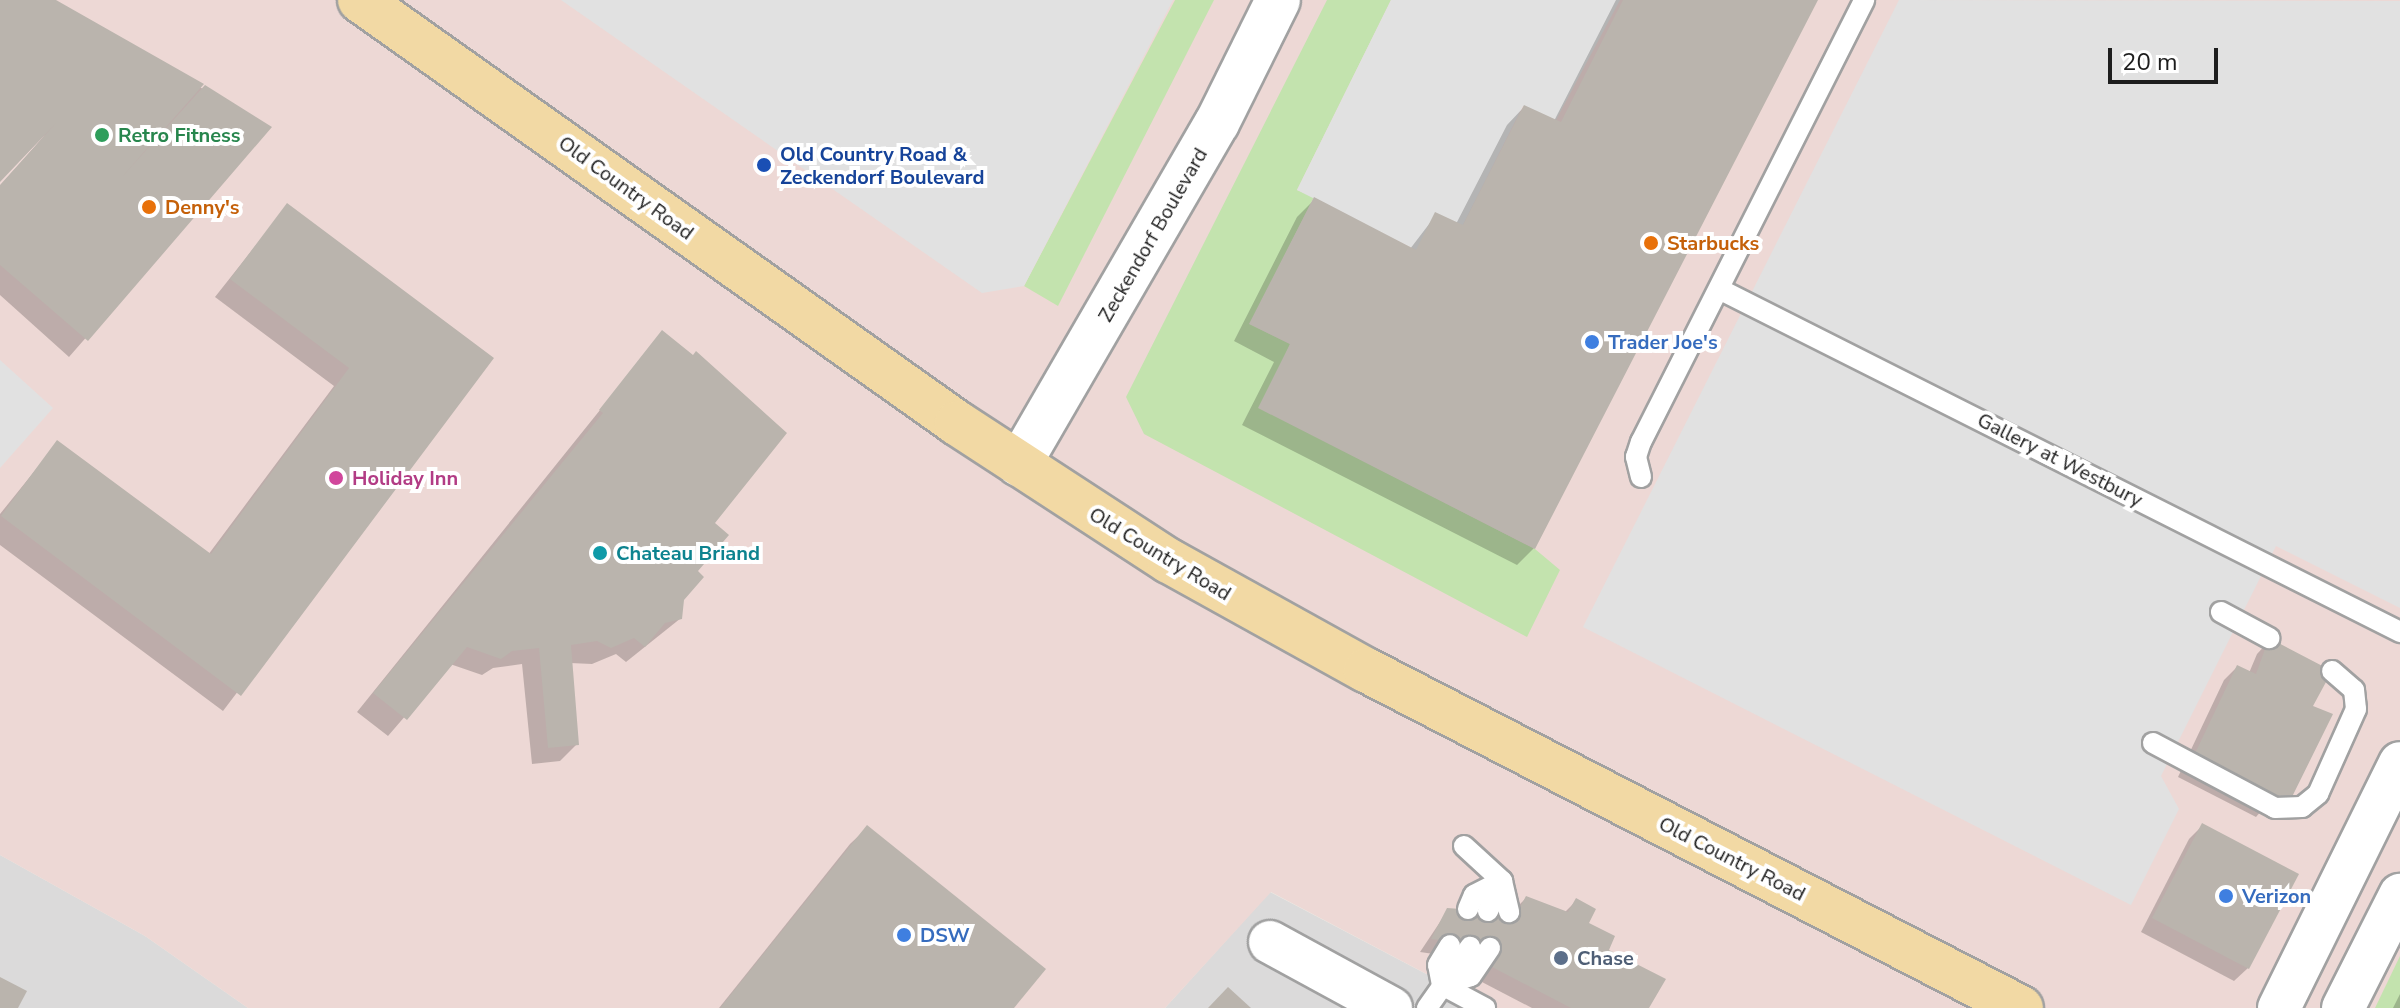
<!DOCTYPE html>
<html>
<head>
<meta charset="utf-8">
<style>
  body { margin:0 }
  #map { position:relative; width:2400px; height:1008px; overflow:hidden; background:#edebe4; font-family:"Nunito Sans",sans-serif }
  div>[style] { position:absolute }
  .residential>* { inset:0; background:#dbdada }
  .commercial>* { inset:0; background:#edd8d5 }
  .grass>* { inset:0; background:#c3e3ae }
  .parking>* { inset:0; background:#e1e1e1 }
  .shadow>* { inset:0; background:#0003 }
  .building>* { inset:0; background:#bab4ad }
  .roads { filter:drop-shadow(2px 0 #a1a1a1) drop-shadow(-2px 0 #a1a1a1) drop-shadow(0 2px #a1a1a1) drop-shadow(0 -2px #a1a1a1) }
  .service>* { height:20px; margin:-10px; padding:0 10px; transform-origin:10px; border-radius:10px; background:#fff }
  .minor>* { height:42px; margin:-21px; padding:0 21px; transform-origin:21px; border-radius:21px; background:#fff }
  .tertiary>* { height:44px; margin:-22px; padding:0 22px; transform-origin:22px; border-radius:22px; background:#fff }
  .primary>* { height:44px; margin:-22px; padding:0 22px; transform-origin:22px; border-radius:22px; background:#f2d9a4 }
  .dots>* { width:22px; height:22px; translate:-50% -50%; box-sizing:border-box; border:4px solid #fff; border-radius:50% }
  span { translate:-50% -50%; white-space:nowrap; text-align:center; line-height:1.15; -webkit-text-stroke:8px #fff; paint-order:stroke }
  .leisure-label { font-size:20px; color:#27864d; font-weight:700 }
  .left { translate:0 -50%; text-align:left }
  .transit-label { font-size:20px; color:#164399; font-weight:700 }
  .street-label { font-size:20px; color:#1d1d1d }
  .food-label { font-size:20px; color:#c56008; font-weight:700 }
  .shop-label { font-size:20px; color:#366cbe; font-weight:700 }
  .hotel-label { font-size:20px; color:#b23c85; font-weight:700 }
  .culture-label { font-size:20px; color:#0d838f; font-weight:700 }
  .service-label { font-size:20px; color:#4e5e75; font-weight:700 }
  .scale { position:absolute; left:2108px; top:48px; width:110px; height:36px; box-sizing:border-box; border:4px solid #1d1d1d; border-top:0; padding-left:10px; font-size:24px; line-height:28px; white-space:nowrap; color:#1d1d1d; -webkit-text-stroke:6px #fff; paint-order:stroke }
</style>
</head>
<body>
<div id="map">
  <div class="residential">
    <div style="clip-path:polygon(0 855px,145px 936px,248px 1008px,0 1008px)"></div>
    <div style="clip-path:polygon(1270px 892px,1491px 1008px,1165px 1008px)"></div>
  </div>
  <div class="commercial">
    <div style="clip-path:polygon(0 0,2400px 0,2400px 1008px,1491px 1008px,1271px 892px,1165px 1008px,248px 1008px,145px 936px,0 855px)"></div>
  </div>
  <div class="grass">
    <div style="clip-path:polygon(1175px 0,1214px 0,1058px 306px,1024px 286px)"></div>
    <div style="clip-path:polygon(1327px 0,1391px 0,1297px 190px,1314px 197px,1250px 324px,1290px 344px,1262px 409px,1535px 549px,1560px 570px,1527px 637px,1144px 434px,1126px 397px)"></div>
    <div style="clip-path:polygon(2400px 956px,2400px 1008px,2375px 1008px)"></div>
  </div>
  <div class="parking">
    <div style="clip-path:polygon(561px 0,1173px 0,1024px 286px,982px 293px)"></div>
    <div style="clip-path:polygon(1391px 0,1620px 0,1556px 120px,1523px 106px,1463px 225px,1416px 250px,1297px 190px)"></div>
    <div style="clip-path:polygon(1899px 0,2400px 1px,2400px 608px,2276px 546px,2161px 776px,2179px 809px,2131px 905px,1583px 627px)"></div>
    <div style="clip-path:polygon(0 360px,53px 408px,0 468px)"></div>
  </div>
  <div class="shadow">
    <div style="clip-path:polygon(0 0,52px 0,269px 128px,69px 357px,0 295px,0 186px,45px 135px,0 179px)"></div>
    <div style="clip-path:polygon(1616px 0,1815px 0,1534px 548px,1517px 565px,1242px 425px,1274px 362px,1234px 341px,1297px 217px,1314px 200px,1410px 249px,1436px 215px,1456px 224px,1507px 125px,1524px 107px,1554px 121px)"></div>
    <div style="clip-path:polygon(287px 206px,491px 358px,223px 711px,0 545px,0 514px,58px 442px,208px 555px,334px 386px,215px 297px)"></div>
    <div style="clip-path:polygon(662px 333px,712px 524px,682px 599px,681px 618px,626px 662px,616px 654px,592px 664px,570px 663px,577px 744px,560px 761px,532px 764px,522px 664px,493px 668px,482px 675px,450px 664px,388px 736px,357px 712px)"></div>
    <div style="clip-path:polygon(2270px 640px,2262px 810px,2256px 817px,2178px 777px,2224px 680px,2237px 667px,2249px 673px,2257px 654px)"></div>
    <div style="clip-path:polygon(2202px 826px,2248px 968px,2234px 981px,2141px 932px,2189px 839px)"></div>
    <div style="clip-path:polygon(867px 828px,1011px 1008px,719px 1008px,850px 844px)"></div>
    <div style="clip-path:polygon(1526px 898px,1564px 913px,1576px 901px,1586px 924px,1647px 1008px,1532px 1008px,1480px 981px,1489px 962px,1420px 952px,1448px 910px,1513px 911px)"></div>
    <div style="clip-path:polygon(2400px 994px,2400px 1008px,2393px 1008px)"></div>
  </div>
  <div class="building">
    <div style="clip-path:polygon(0 0,56px 0,204px 84px,121px 178px,205px 85px,272px 127px,88px 341px,0 265px,0 185px,56px 123px,0 182px)"></div>
    <div style="clip-path:polygon(1623px 0,1818px 0,1535px 549px,1258px 408px,1290px 344px,1249px 324px,1314px 197px,1416px 250px,1435px 212px,1463px 225px,1524px 105px,1561px 122px)"></div>
    <div style="clip-path:polygon(287px 203px,494px 358px,241px 696px,1px 516px,57px 440px,211px 554px,349px 368px,230px 279px)"></div>
    <div style="clip-path:polygon(662px 330px,693px 355px,696px 351px,787px 433px,715px 523px,729px 535px,698px 571px,704px 577px,684px 600px,682px 619px,665px 623px,645px 647px,634px 638px,611px 648px,597px 641px,571px 645px,579px 745px,548px 748px,539px 648px,512px 651px,501px 659px,467px 647px,407px 720px,373px 693px,603px 413px,599px 410px)"></div>
    <div style="clip-path:polygon(2269px 638px,2332px 671px,2313px 706px,2333px 714px,2289px 803px,2190px 764px,2237px 665px,2256px 674px)"></div>
    <div style="clip-path:polygon(2202px 823px,2299px 874px,2249px 969px,2152px 918px)"></div>
    <div style="clip-path:polygon(867px 825px,1046px 969px,1014px 1008px,720px 1008px)"></div>
    <div style="clip-path:polygon(1526px 896px,1568px 912px,1576px 898px,1596px 909px,1589px 923px,1615px 936px,1609px 950px,1666px 979px,1649px 1008px,1571px 1008px,1492px 967px,1501px 948px,1431px 939px,1447px 908px,1517px 913px)"></div>
    <div style="clip-path:polygon(0 977px,27px 991px,18px 1008px,0 1008px)"></div>
    <div style="clip-path:polygon(1228px 987px,1251px 1008px,1208px 1008px)"></div>
  </div>
  <div class="roads">
    <div class="service">
      <div style="left:1719px;top:289px;width:763px;rotate:26.73deg"></div>
      <div style="left:1641px;top:477px;width:21px;rotate:-104deg"></div>
      <div style="left:1636px;top:457px;width:16px;rotate:-72deg"></div>
      <div style="left:1641px;top:442px;width:495px;rotate:-63.2deg"></div>
      <div style="left:2221px;top:612px;width:55px;rotate:28.4deg"></div>
      <div style="left:2153px;top:743px;width:138px;rotate:28deg"></div>
      <div style="left:2275px;top:808px;width:27px;rotate:-2deg"></div>
      <div style="left:2302px;top:807px;width:21px;rotate:-39deg"></div>
      <div style="left:2318px;top:794px;width:93px;rotate:-65.9deg"></div>
      <div style="left:2356px;top:709px;width:19px;rotate:-96deg"></div>
      <div style="left:2354px;top:690px;width:29px;rotate:-139deg"></div>
      <div style="left:1464px;top:846px;width:52px;rotate:42.6deg"></div>
      <div style="left:1502px;top:881px;width:32px;rotate:77deg"></div>
      <div style="left:1468px;top:909px;width:15px;rotate:-67deg"></div>
      <div style="left:1474px;top:895px;width:31px;rotate:-27deg"></div>
      <div style="left:1488px;top:911px;width:33px;rotate:-65deg"></div>
      <div style="left:1442px;top:985px;width:30px;rotate:-17deg"></div>
      <div style="left:1471px;top:976px;width:34px;rotate:-56deg"></div>
      <div style="left:1442px;top:985px;width:49px;rotate:28.1deg"></div>
      <div style="left:1442px;top:985px;width:20px;rotate:-101deg"></div>
      <div style="left:1438px;top:965px;width:23px;rotate:-59deg"></div>
      <div style="left:1427px;top:1008px;width:75px;rotate:-54.8deg"></div>
    </div>
    <div class="minor">
      <div style="left:1270px;top:942px;width:138px;rotate:28.6deg"></div>
      <div style="left:2279px;top:1008px;width:273px;rotate:-63.7deg"></div>
      <div style="left:2343px;top:1008px;width:127px;rotate:-63.2deg"></div>
    </div>
    <div class="tertiary">
      <div style="left:1019px;top:464px;width:394px;rotate:-59.9deg"></div>
      <div style="left:1217px;top:123px;width:137px;rotate:-63.6deg"></div>
    </div>
    <div class="primary">
      <div style="left:360px;top:0;width:732px;rotate:35.32deg"></div>
      <div style="left:957px;top:423px;width:253px;rotate:33.1deg"></div>
      <div style="left:1169px;top:561px;width:225px;rotate:29deg"></div>
      <div style="left:1366px;top:670px;width:737px;rotate:27.3deg"></div>
    </div>
  </div>
  <div class="dots">
    <div style="left:102px;top:135px;background:#2e9e5b"></div>
    <div style="left:764px;top:165px;background:#1a4fb4"></div>
    <div style="left:149px;top:207px;background:#e8710a"></div>
    <div style="left:1651px;top:243px;background:#e8710a"></div>
    <div style="left:1592px;top:342px;background:#3f7fe0"></div>
    <div style="left:336px;top:478px;background:#d1479c"></div>
    <div style="left:600px;top:553px;background:#0f9aa8"></div>
    <div style="left:2226px;top:896px;background:#3f7fe0"></div>
    <div style="left:904px;top:935px;background:#3f7fe0"></div>
    <div style="left:1561px;top:958px;background:#5c6f8a"></div>
  </div>
  <div class="leisure-label">
    <span class="left" style="left:118px;top:135px">Retro Fitness</span>
  </div>
  <div class="transit-label">
    <span class="left" style="left:780px;top:166px">Old Country Road &amp;<br>Zeckendorf Boulevard</span>
  </div>
  <div class="street-label">
    <span style="left:626px;top:188px;rotate:36deg">Old Country Road</span>
    <span style="left:1153px;top:235px;rotate:-60deg">Zeckendorf Boulevard</span>
    <span style="left:2060px;top:460px;rotate:27deg">Gallery at Westbury</span>
    <span style="left:1160px;top:554px;rotate:31deg">Old Country Road</span>
    <span style="left:1732px;top:859px;rotate:27deg">Old Country Road</span>
  </div>
  <div class="food-label">
    <span class="left" style="left:165px;top:207px">Denny's</span>
    <span class="left" style="left:1667px;top:243px">Starbucks</span>
  </div>
  <div class="shop-label">
    <span class="left" style="left:1608px;top:342px">Trader Joe's</span>
    <span class="left" style="left:2242px;top:896px">Verizon</span>
    <span class="left" style="left:920px;top:935px">DSW</span>
  </div>
  <div class="hotel-label">
    <span class="left" style="left:352px;top:478px">Holiday Inn</span>
  </div>
  <div class="culture-label">
    <span class="left" style="left:616px;top:553px">Chateau Briand</span>
  </div>
  <div class="service-label">
    <span class="left" style="left:1577px;top:958px">Chase</span>
  </div>
  <div class="scale">20 m</div>
</div>
</body>
</html>
